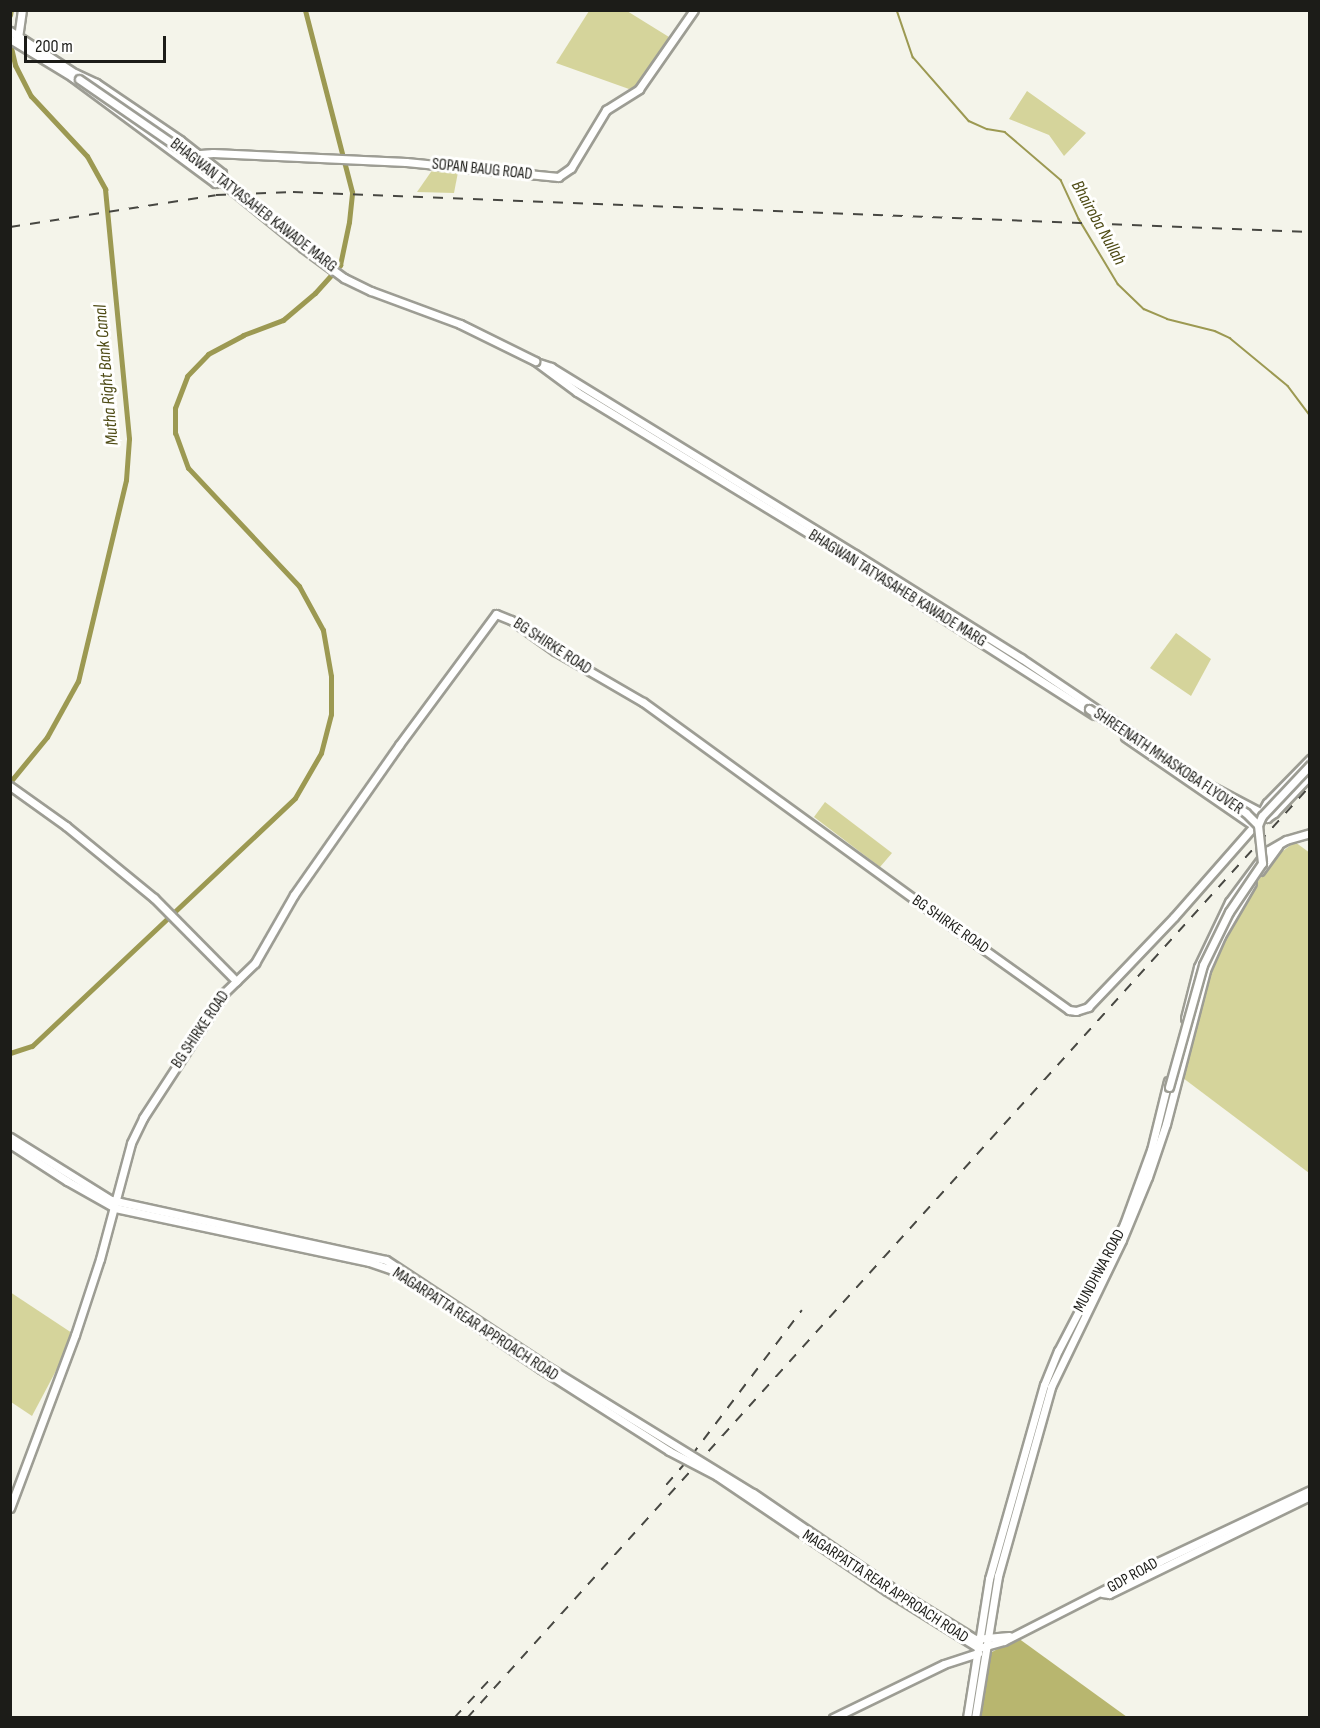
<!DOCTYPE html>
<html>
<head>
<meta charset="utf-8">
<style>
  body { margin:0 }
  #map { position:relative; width:1320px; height:1728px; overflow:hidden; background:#f4f4ea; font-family:"Sofia Sans Condensed",sans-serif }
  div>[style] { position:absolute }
  .green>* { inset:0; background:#d5d49b }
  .forest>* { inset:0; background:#b8b66f }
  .stream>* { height:1.5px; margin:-0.75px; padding:0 0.75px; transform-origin:0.75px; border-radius:0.75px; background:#9c9952 }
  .canal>* { height:5px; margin:-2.5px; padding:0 2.5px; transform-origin:2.5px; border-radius:2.5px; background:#9c9952 }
  .roads { filter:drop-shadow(2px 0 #9d9d94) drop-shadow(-2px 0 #9d9d94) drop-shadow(0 2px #9d9d94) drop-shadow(0 -2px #9d9d94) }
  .secondary>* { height:7px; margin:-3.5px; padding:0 3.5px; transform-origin:3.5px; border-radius:3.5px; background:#fff }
  .rail>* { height:1.5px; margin-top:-0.75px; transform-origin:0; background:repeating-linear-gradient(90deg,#474742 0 10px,transparent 0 20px) }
  .bridges { filter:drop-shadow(2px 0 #9d9d94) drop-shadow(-2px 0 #9d9d94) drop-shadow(0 2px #9d9d94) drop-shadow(0 -2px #9d9d94) }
  .secondary-bridge>* { height:7px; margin:-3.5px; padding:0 3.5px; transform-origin:3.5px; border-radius:3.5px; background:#fff }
  span { translate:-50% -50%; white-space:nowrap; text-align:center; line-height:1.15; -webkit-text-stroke:6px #fffffe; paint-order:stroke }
  .street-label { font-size:16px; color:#1c1c18 }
  .water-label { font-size:18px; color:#4e4b15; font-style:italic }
  .frame { position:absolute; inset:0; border:12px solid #1c1c18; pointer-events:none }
  .scale { position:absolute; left:24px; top:36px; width:142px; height:27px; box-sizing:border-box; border:3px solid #1c1c18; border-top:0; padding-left:8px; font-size:18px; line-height:21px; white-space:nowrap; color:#1c1c18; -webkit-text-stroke:4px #fffffe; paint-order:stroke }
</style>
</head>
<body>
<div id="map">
  <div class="green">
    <div style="clip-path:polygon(589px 11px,627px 11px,669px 37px,636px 87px,629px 89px,556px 63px)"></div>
    <div style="clip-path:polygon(1027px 91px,1086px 133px,1064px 156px,1049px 135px,1009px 119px)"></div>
    <div style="clip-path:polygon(433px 169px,458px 172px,454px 193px,417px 192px)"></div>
    <div style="clip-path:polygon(1176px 633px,1211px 659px,1191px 696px,1150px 668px)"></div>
    <div style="clip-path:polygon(825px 802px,892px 853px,880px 867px,814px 817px)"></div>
    <div style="clip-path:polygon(1295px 842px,1310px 853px,1309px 1173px,1179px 1075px,1206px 986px,1229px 928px,1272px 859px)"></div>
    <div style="clip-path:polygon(10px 1292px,75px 1335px,32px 1416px,11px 1402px)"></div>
  </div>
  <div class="forest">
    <div style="clip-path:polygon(1018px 1638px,1127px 1717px,976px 1718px,992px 1652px)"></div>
  </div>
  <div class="stream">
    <div style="left:897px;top:10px;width:50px;rotate:71.2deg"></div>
    <div style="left:913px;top:57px;width:85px;rotate:48.8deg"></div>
    <div style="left:969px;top:121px;width:20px;rotate:24deg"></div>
    <div style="left:987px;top:129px;width:18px;rotate:9deg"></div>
    <div style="left:1005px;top:132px;width:74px;rotate:40.6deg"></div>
    <div style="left:1061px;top:180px;width:43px;rotate:65.2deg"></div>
    <div style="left:1079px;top:219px;width:76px;rotate:59deg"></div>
    <div style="left:1118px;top:284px;width:36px;rotate:44deg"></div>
    <div style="left:1144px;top:309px;width:25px;rotate:23deg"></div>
    <div style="left:1167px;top:319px;width:49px;rotate:14deg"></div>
    <div style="left:1215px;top:331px;width:17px;rotate:25deg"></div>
    <div style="left:1230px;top:338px;width:75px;rotate:39.6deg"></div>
    <div style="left:1288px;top:386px;width:36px;rotate:53deg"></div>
  </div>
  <div class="canal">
    <div style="left:10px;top:15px;width:5px;rotate:-79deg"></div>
    <div style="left:10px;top:43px;width:23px;rotate:77deg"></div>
    <div style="left:15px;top:65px;width:35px;rotate:63deg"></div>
    <div style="left:31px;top:96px;width:82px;rotate:47deg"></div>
    <div style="left:87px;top:156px;width:38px;rotate:61deg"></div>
    <div style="left:105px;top:189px;width:251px;rotate:84.5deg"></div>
    <div style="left:129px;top:439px;width:41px;rotate:94.2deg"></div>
    <div style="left:126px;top:480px;width:207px;rotate:103.4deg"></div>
    <div style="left:78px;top:681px;width:64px;rotate:119deg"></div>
    <div style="left:47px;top:737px;width:58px;rotate:129.4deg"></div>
    <div style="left:10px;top:1053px;width:23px;rotate:-18deg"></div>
    <div style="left:32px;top:1046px;width:361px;rotate:-43.3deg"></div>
    <div style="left:295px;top:798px;width:52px;rotate:-60deg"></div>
    <div style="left:321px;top:753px;width:40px;rotate:-75.6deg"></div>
    <div style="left:331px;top:714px;width:38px;rotate:-90deg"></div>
    <div style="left:331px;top:676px;width:47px;rotate:-99.9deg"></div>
    <div style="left:323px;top:630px;width:50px;rotate:-118.6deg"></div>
    <div style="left:299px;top:586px;width:162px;rotate:-133.2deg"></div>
    <div style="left:188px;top:468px;width:37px;rotate:-110deg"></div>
    <div style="left:175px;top:433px;width:25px;rotate:-90deg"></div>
    <div style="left:175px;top:408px;width:34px;rotate:-69deg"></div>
    <div style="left:187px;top:376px;width:30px;rotate:-46deg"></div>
    <div style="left:208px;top:354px;width:40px;rotate:-28deg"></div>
    <div style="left:243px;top:335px;width:43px;rotate:-20.6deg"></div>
    <div style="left:283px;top:320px;width:42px;rotate:-40.2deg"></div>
    <div style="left:315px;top:293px;width:38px;rotate:-48deg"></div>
    <div style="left:340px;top:265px;width:44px;rotate:-78.2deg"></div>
    <div style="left:349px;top:222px;width:30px;rotate:-84deg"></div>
    <div style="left:352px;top:192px;width:188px;rotate:-104.5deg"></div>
  </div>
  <div class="roads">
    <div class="secondary">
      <div style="left:10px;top:31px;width:79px;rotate:33.1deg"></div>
      <div style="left:18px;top:38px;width:28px;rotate:-82deg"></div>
      <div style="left:10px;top:39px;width:75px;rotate:31.4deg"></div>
      <div style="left:72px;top:77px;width:178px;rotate:36.5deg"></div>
      <div style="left:215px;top:183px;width:10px;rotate:-45deg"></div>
      <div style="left:222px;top:176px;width:3px;rotate:-90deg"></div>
      <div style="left:222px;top:173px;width:53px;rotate:-141.8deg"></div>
      <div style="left:180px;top:140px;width:102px;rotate:-145.8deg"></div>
      <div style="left:96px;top:83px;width:23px;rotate:-155deg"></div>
      <div style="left:190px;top:163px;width:13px;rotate:-42deg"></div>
      <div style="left:200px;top:154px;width:13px;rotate:-4deg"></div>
      <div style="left:213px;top:153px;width:193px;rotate:2.7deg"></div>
      <div style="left:406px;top:162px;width:153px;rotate:5.6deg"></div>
      <div style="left:558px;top:177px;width:16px;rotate:-35deg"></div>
      <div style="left:571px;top:168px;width:68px;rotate:-58.9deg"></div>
      <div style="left:606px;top:110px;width:39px;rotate:-32deg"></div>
      <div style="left:639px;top:89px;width:96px;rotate:-55.2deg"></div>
      <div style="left:535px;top:361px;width:52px;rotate:36.4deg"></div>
      <div style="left:577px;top:392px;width:322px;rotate:31.4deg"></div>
      <div style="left:852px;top:560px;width:287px;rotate:32.6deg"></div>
      <div style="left:539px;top:363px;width:13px;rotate:18deg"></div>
      <div style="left:551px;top:367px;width:357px;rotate:31.6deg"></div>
      <div style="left:855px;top:554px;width:196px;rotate:32.1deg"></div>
      <div style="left:1021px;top:658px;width:146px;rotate:34.1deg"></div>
      <div style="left:1125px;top:737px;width:157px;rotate:34.6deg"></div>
      <div style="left:1209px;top:785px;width:58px;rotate:27.9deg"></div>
      <div style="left:10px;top:786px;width:69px;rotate:35.5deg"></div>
      <div style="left:66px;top:826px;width:114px;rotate:39.3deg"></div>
      <div style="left:154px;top:898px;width:117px;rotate:45.3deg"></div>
      <div style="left:1258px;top:818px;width:9px"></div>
      <div style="left:1267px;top:818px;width:9px;rotate:-36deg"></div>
      <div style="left:1274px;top:813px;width:52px;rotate:-46.5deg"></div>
      <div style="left:1260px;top:871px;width:31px;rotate:-54deg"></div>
      <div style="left:1185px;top:1018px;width:53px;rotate:-75.7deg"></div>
      <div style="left:1198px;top:967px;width:72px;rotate:-64.5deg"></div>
      <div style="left:1229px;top:902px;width:64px;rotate:-53.3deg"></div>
      <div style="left:1267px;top:851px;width:22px;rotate:-30deg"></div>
      <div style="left:1286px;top:840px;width:25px;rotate:-16deg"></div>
      <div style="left:10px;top:1137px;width:119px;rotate:32deg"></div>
      <div style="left:111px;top:1200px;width:281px;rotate:12.3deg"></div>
      <div style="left:386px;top:1260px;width:188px;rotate:33.5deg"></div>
      <div style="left:10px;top:1144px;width:68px;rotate:33deg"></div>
      <div style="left:67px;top:1181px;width:55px;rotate:29.4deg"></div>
      <div style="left:115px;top:1208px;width:260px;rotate:12deg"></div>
      <div style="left:369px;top:1262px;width:24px;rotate:19deg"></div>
      <div style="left:392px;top:1270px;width:32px;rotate:32deg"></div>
      <div style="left:453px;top:1310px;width:106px;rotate:33.8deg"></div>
      <div style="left:10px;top:1508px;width:185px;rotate:-69.4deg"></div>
      <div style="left:75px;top:1335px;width:80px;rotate:-71.8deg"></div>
      <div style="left:100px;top:1259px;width:120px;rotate:-75deg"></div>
      <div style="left:131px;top:1143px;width:28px;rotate:-64deg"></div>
      <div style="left:143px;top:1118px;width:150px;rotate:-56.9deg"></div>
      <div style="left:225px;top:992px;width:42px;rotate:-44deg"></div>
      <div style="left:255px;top:963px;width:78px;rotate:-60.2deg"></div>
      <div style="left:294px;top:895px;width:183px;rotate:-55deg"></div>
      <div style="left:399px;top:745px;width:163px;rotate:-53.5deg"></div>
      <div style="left:496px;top:614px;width:16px;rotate:22deg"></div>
      <div style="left:511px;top:620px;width:54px;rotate:35.2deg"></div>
      <div style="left:555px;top:651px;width:102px;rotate:30.1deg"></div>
      <div style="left:643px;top:702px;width:359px;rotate:36deg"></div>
      <div style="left:933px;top:913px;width:167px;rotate:35.5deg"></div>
      <div style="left:1069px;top:1010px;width:7px;rotate:8deg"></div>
      <div style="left:1076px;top:1011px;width:13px;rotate:-18deg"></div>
      <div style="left:1088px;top:1007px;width:124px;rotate:-46.3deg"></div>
      <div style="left:1174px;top:917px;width:121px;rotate:-48.7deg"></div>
      <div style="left:1254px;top:826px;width:26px;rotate:-61deg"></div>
      <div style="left:1267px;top:803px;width:62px;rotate:-45.7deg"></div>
      <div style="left:889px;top:1586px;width:101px;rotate:31.6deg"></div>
      <div style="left:975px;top:1639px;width:34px;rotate:-5deg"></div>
      <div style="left:887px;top:1591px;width:108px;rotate:31.8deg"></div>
      <div style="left:979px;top:1648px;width:26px;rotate:-16deg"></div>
      <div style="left:1004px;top:1641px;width:175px;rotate:-27.1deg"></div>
      <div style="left:1160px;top:1561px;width:166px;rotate:-25.3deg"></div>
      <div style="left:1102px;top:1593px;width:7px;rotate:8deg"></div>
      <div style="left:1109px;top:1594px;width:224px;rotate:-26deg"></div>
      <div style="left:833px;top:1718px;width:123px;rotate:-25.9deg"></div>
      <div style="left:944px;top:1664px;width:36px;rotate:-18deg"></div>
      <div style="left:967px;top:1718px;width:141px;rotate:-81deg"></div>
      <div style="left:989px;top:1579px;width:202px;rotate:-74.2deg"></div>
      <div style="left:1044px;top:1385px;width:37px;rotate:-68deg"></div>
      <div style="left:1058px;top:1351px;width:143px;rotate:-62.5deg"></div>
      <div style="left:1124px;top:1224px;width:79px;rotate:-70deg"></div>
      <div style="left:1151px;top:1150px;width:71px;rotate:-76.2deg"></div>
      <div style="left:975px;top:1718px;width:144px;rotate:-80.8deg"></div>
      <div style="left:998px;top:1576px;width:196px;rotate:-74.3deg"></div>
      <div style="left:1051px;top:1387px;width:163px;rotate:-64.2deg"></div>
      <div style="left:1122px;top:1240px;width:68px;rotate:-67.6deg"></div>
      <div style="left:1148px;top:1177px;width:56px;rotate:-71.2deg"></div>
      <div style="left:1166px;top:1124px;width:159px;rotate:-75.4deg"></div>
      <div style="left:1206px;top:970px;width:37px;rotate:-66deg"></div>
      <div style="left:1221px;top:936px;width:61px;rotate:-59.7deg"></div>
    </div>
  </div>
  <div class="rail">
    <div style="left:10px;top:227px;width:208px;rotate:-8.8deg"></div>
    <div style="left:216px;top:195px;width:77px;rotate:-2.2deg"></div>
    <div style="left:293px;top:192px;width:1018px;rotate:2.25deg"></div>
    <div style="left:666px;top:1485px;width:38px;rotate:-49deg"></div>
    <div style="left:691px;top:1456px;width:183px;rotate:-52.8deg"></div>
    <div style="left:454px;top:1718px;width:56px;rotate:-47.2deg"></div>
    <div style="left:467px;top:1718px;width:1257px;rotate:-47.87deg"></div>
  </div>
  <div class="bridges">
    <div class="secondary-bridge">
      <div style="left:79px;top:79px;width:134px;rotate:34.6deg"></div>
      <div style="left:189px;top:155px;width:147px;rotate:39.2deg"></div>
      <div style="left:303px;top:248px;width:51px;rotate:36.2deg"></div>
      <div style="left:344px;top:278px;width:30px;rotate:26deg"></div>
      <div style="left:371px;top:291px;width:95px;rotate:20.3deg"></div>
      <div style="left:460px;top:324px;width:84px;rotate:26.3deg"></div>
      <div style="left:1089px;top:709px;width:188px;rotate:33.5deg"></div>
      <div style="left:1246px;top:813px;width:17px;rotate:45deg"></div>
      <div style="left:1169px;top:1087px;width:127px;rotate:-74.4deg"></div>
      <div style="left:1203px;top:965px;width:59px;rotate:-63.9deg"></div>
      <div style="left:1229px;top:912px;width:59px;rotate:-56deg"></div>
      <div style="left:1262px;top:863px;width:38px;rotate:-96deg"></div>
      <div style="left:1258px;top:825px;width:10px;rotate:-66deg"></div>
      <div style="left:1262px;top:816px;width:70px;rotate:-46.7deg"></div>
      <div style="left:543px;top:1364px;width:246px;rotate:31.6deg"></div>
      <div style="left:753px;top:1493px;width:165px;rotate:34.4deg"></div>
      <div style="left:541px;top:1369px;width:152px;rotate:32.6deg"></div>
      <div style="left:669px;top:1451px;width:54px;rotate:27.5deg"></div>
      <div style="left:717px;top:1476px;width:205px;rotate:34.1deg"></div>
    </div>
  </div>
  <div class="street-label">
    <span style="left:482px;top:170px;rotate:6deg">SOPAN BAUG ROAD</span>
    <span style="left:253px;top:206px;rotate:38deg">BHAGWAN TATYASAHEB KAWADE MARG</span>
    <span style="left:897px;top:589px;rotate:32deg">BHAGWAN TATYASAHEB KAWADE MARG</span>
    <span style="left:552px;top:647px;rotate:33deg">BG SHIRKE ROAD</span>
    <span style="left:1168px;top:762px;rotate:34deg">SHREENATH MHASKOBA FLYOVER</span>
    <span style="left:950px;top:925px;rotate:35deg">BG SHIRKE ROAD</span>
    <span style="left:201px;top:1030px;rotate:-56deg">BG SHIRKE ROAD</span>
    <span style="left:1100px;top:1271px;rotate:-62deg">MUNDHWA ROAD</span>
    <span style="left:475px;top:1325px;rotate:33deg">MAGARPATTA REAR APPROACH ROAD</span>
    <span style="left:1133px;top:1576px;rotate:-29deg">GDP ROAD</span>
    <span style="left:885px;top:1587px;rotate:33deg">MAGARPATTA REAR APPROACH ROAD</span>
  </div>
  <div class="water-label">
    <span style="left:1098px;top:223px;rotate:61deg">Bhairoba Nullah</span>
    <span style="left:107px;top:375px;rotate:-95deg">Mutha Right Bank Canal</span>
  </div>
  <div class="frame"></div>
  <div class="scale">200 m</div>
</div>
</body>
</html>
